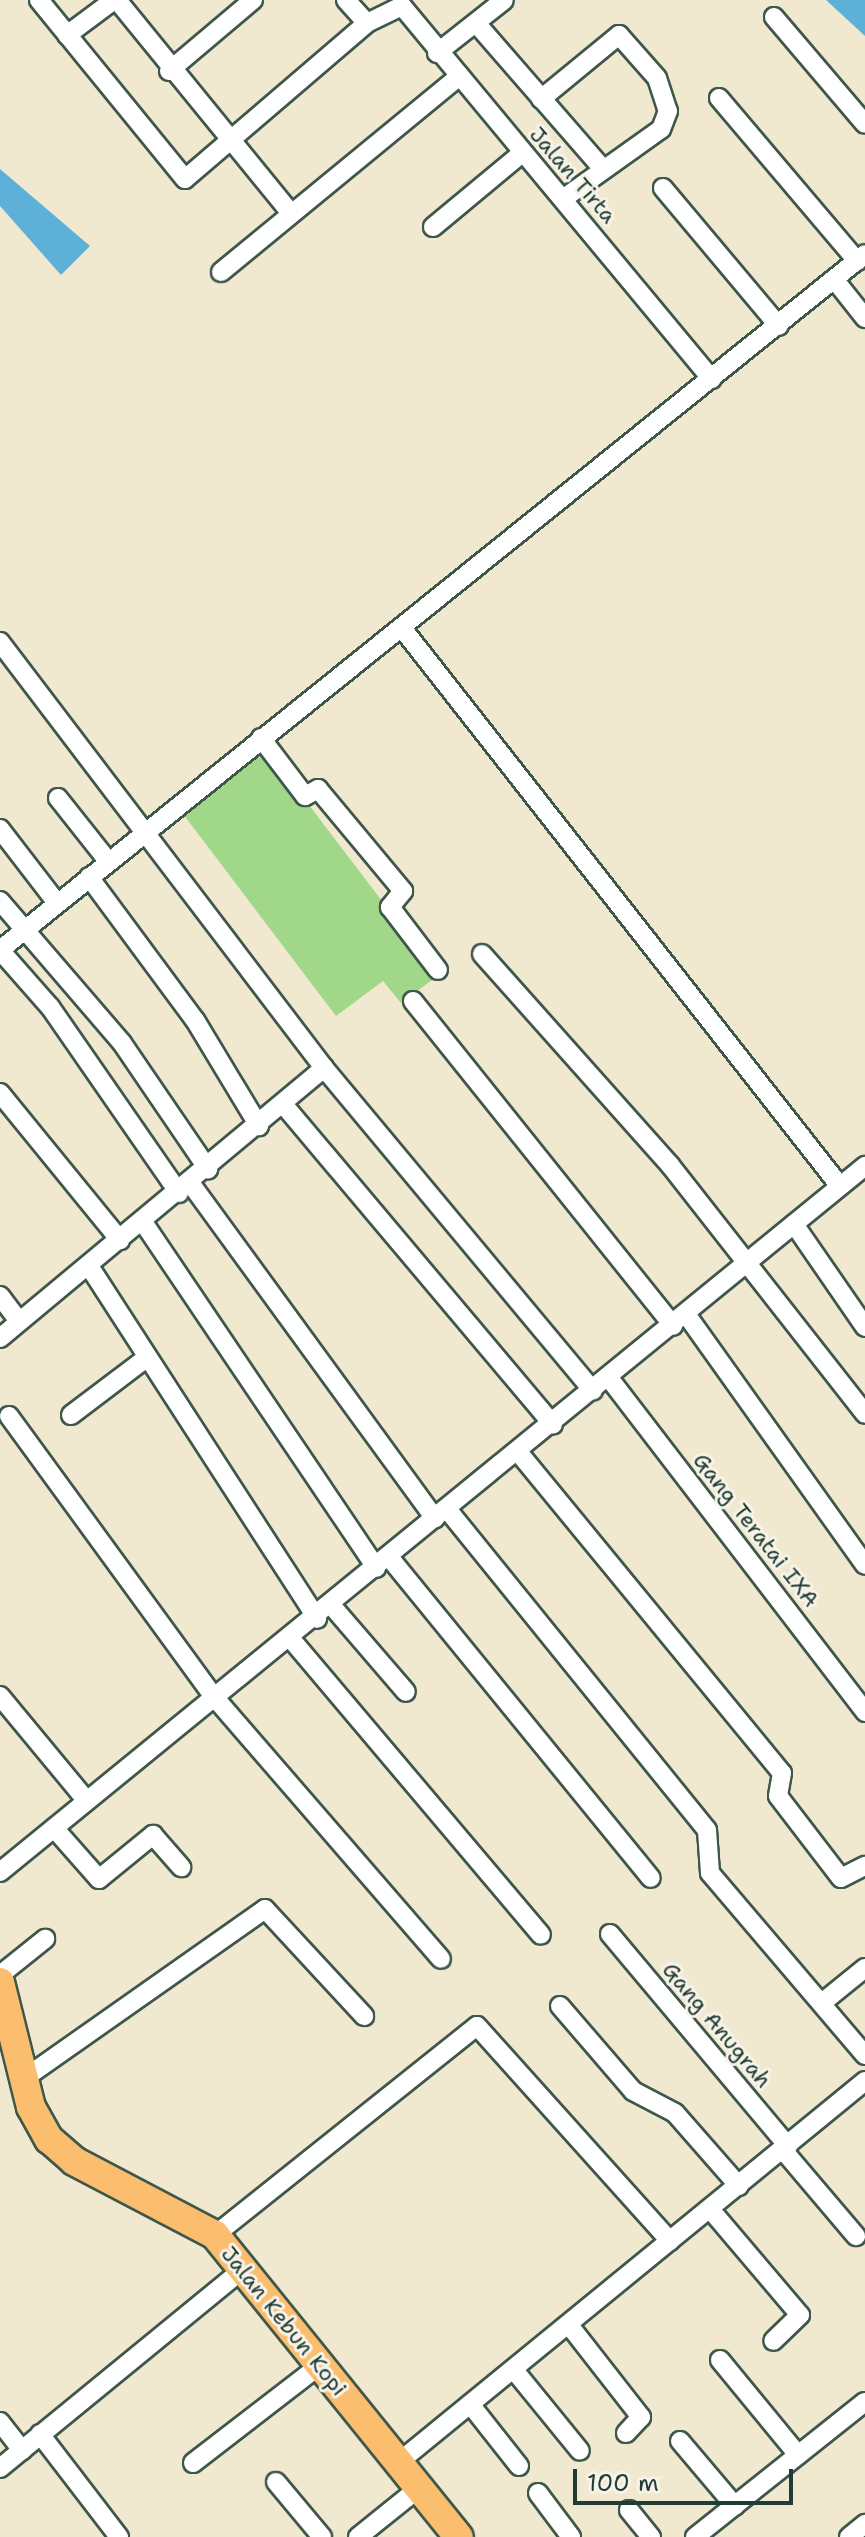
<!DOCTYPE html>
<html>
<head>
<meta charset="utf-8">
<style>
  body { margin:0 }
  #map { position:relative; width:865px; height:2537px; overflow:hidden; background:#f1e8d0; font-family:"Shantell Sans",sans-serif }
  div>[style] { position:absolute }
  .green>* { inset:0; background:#a0d788 }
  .water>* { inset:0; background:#5db1d9 }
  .roads { filter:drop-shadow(2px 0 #3e574b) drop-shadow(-2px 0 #3e574b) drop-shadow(0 2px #3e574b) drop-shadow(0 -2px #3e574b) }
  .street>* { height:18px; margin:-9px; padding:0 9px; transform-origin:9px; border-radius:9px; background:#fff }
  .primary>* { height:28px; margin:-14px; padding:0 14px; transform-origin:14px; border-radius:14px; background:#fbbd6e }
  span { translate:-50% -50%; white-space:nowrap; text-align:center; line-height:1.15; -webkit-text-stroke:6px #f7f3e8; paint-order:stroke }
  .street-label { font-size:22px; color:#1f3d34 }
  .scale { position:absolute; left:573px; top:2469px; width:220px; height:36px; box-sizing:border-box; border:4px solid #1f3d34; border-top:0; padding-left:10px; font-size:24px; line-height:28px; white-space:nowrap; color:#1f3d34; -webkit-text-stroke:6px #f7f3e8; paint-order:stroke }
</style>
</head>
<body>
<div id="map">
  <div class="green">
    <div style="clip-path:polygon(264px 746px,433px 968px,436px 977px,401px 1003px,383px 981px,336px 1016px,180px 810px)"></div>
  </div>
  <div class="water">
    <div style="clip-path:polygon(826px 0,865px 0,865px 36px)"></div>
    <div style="clip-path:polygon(0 169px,90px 246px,61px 275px,0 206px)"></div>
  </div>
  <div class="roads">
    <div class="street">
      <div style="left:39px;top:0;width:231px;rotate:50.8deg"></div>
      <div style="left:185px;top:179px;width:240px;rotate:-40.6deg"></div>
      <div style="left:117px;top:0;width:275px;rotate:50.8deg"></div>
      <div style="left:346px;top:0;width:31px;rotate:48deg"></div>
      <div style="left:367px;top:23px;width:39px;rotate:-26deg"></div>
      <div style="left:402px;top:6px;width:485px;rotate:50.3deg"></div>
      <div style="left:774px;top:17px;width:140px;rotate:49.6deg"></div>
      <div style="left:476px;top:23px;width:194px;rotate:49deg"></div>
      <div style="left:67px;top:35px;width:59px;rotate:-36.7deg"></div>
      <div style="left:437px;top:53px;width:85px;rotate:-38.3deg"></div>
      <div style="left:169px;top:71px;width:110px;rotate:-40.2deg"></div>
      <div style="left:719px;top:98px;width:214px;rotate:49.7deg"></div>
      <div style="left:541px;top:99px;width:101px;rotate:-39.4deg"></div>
      <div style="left:619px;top:35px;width:57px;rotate:48.5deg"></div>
      <div style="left:657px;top:78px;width:35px;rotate:72deg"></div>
      <div style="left:668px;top:111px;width:19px;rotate:111deg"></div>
      <div style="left:661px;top:129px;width:120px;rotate:144.5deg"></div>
      <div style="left:663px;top:188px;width:180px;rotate:50deg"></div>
      <div style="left:433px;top:227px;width:116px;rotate:-39.7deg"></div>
      <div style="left:221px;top:272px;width:309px;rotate:-39.4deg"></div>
      <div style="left:834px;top:279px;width:50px;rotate:51.5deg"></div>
      <div style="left:402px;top:628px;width:708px;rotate:51.88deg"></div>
      <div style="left:0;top:642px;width:535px;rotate:52.74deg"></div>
      <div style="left:324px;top:1068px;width:420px;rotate:50.2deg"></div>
      <div style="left:261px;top:738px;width:73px;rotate:52.8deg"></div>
      <div style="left:305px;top:796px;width:15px;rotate:-28deg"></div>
      <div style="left:318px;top:789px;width:133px;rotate:50.2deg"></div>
      <div style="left:403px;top:891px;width:21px;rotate:129deg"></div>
      <div style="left:390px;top:907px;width:79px;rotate:52.7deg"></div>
      <div style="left:58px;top:798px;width:80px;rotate:51.6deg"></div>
      <div style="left:0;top:829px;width:93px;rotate:52.4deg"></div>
      <div style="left:89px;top:877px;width:178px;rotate:53.5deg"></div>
      <div style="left:195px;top:1020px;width:124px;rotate:58.9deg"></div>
      <div style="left:0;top:901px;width:187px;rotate:49.3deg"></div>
      <div style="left:122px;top:1043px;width:153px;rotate:55.7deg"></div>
      <div style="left:482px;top:954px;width:283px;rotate:48.3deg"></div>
      <div style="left:670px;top:1165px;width:316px;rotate:51.9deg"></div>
      <div style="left:413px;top:1001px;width:416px;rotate:51.3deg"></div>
      <div style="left:0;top:1093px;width:190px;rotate:50.8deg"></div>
      <div style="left:283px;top:1104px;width:419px;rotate:49.9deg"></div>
      <div style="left:191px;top:1184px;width:414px;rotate:53.9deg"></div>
      <div style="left:179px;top:1193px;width:226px;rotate:-124.7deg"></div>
      <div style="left:50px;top:1007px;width:76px;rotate:-131.3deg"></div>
      <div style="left:0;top:950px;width:1110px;rotate:-38.82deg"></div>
      <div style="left:143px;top:1222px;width:417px;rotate:56deg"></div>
      <div style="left:794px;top:1224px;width:125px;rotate:55.4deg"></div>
      <div style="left:89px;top:1266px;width:420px;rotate:57.1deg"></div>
      <div style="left:0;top:1296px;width:31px;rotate:53deg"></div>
      <div style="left:686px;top:1314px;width:308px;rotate:54.5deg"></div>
      <div style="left:0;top:1338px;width:422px;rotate:-39.8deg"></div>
      <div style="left:609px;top:1378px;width:421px;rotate:52.5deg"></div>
      <div style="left:71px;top:1415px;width:93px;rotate:-37.1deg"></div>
      <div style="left:9px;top:1416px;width:349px;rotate:53.9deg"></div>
      <div style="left:215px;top:1698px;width:345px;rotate:49.1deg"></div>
      <div style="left:519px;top:1453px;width:414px;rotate:50.6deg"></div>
      <div style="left:782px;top:1773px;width:23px;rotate:100deg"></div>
      <div style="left:778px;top:1796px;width:103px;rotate:52.5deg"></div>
      <div style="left:841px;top:1878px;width:27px;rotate:-27deg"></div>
      <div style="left:447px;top:1509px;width:413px;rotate:51deg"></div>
      <div style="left:707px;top:1830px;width:43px;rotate:86deg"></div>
      <div style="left:710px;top:1873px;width:239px;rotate:49.6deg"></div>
      <div style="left:389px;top:1557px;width:414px;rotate:50.8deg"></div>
      <div style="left:332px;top:1606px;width:113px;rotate:49.3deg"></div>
      <div style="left:291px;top:1639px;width:387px;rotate:49.8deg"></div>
      <div style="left:0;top:1696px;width:136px;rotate:50.4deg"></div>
      <div style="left:54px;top:1828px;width:68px;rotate:48.6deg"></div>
      <div style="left:99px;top:1879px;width:70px;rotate:-39.2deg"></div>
      <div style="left:153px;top:1835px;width:43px;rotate:48.8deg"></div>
      <div style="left:0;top:1872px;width:1117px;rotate:-39.22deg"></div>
      <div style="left:610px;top:1934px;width:277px;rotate:50deg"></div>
      <div style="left:0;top:1975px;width:58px;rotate:-38.7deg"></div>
      <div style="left:823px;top:2002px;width:54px;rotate:-39deg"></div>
      <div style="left:560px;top:2006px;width:112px;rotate:49.3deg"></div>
      <div style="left:633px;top:2091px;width:47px;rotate:27.6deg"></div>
      <div style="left:675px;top:2113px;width:97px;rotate:48.8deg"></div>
      <div style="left:22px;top:2080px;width:297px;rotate:-35.1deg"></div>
      <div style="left:265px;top:1909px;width:146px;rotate:47.2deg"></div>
      <div style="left:783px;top:2150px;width:113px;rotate:49.7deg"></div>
      <div style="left:710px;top:2209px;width:139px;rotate:49.7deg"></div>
      <div style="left:800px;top:2315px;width:37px;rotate:136deg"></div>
      <div style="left:215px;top:2235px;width:335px;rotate:-38.6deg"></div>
      <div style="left:477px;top:2026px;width:289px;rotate:48.1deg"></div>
      <div style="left:569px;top:2325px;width:117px;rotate:52deg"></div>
      <div style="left:641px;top:2417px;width:22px;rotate:133deg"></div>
      <div style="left:720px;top:2360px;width:123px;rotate:50.6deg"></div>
      <div style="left:514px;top:2370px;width:104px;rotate:50.8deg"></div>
      <div style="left:470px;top:2404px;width:79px;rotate:51.7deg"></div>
      <div style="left:0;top:2422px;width:36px;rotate:52deg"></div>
      <div style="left:40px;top:2434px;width:130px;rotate:52.5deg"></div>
      <div style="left:680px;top:2441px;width:85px;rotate:49.8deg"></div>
      <div style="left:399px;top:2462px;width:602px;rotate:-39.27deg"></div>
      <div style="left:193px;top:2463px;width:159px;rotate:-37.6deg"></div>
      <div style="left:0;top:2468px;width:311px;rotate:-39.3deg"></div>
      <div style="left:276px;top:2482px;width:72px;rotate:50.1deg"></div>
      <div style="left:538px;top:2493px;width:55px;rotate:53.1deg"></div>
      <div style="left:629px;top:2510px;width:35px;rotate:51deg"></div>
      <div style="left:358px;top:2537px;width:78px;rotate:-38.8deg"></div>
      <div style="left:695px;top:2537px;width:217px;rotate:-38.5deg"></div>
      <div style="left:849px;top:2537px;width:21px;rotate:-39deg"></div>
    </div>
    <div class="primary">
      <div style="left:0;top:1982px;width:129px;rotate:76.1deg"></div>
      <div style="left:31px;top:2107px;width:37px;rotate:61deg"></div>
      <div style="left:49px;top:2139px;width:33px;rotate:41deg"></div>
      <div style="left:74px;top:2161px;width:159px;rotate:27.7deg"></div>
      <div style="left:215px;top:2235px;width:388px;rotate:51.1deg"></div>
    </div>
  </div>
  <div class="street-label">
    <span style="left:573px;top:175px;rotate:49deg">Jalan Tirta</span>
    <span style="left:756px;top:1530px;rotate:52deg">Gang Teratai IXA</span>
    <span style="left:717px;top:2025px;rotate:50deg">Gang Anugrah</span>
    <span style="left:284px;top:2321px;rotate:51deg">Jalan Kebun Kopi</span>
  </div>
  <div class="scale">100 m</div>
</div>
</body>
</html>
